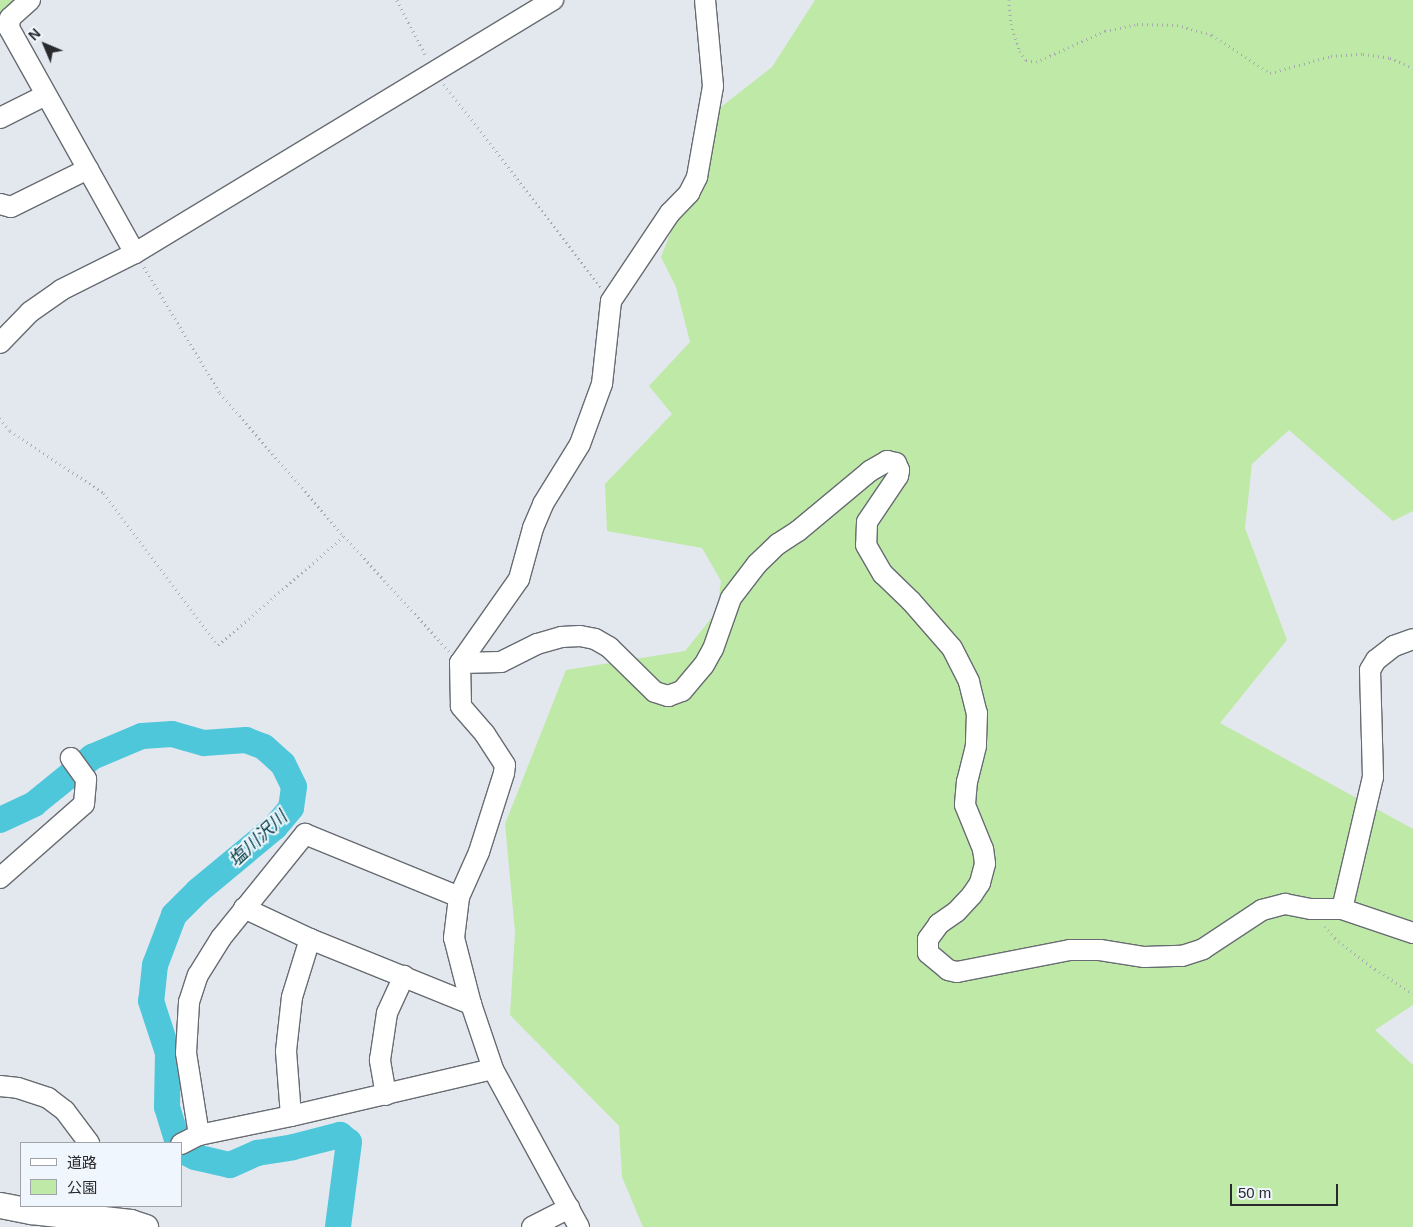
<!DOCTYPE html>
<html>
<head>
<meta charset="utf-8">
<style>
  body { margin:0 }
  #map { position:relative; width:1413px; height:1227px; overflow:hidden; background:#e3e8ef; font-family:Helvetica,"Noto Sans JP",sans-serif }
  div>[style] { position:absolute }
  .green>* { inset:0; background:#bfe9a6 }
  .river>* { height:26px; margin:-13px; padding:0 13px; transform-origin:13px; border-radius:13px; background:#4fc7da }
  .path>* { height:2.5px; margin-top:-1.25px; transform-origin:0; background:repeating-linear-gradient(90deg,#a6aab0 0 1px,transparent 0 5px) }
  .roads { filter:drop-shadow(1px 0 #676c72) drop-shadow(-1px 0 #676c72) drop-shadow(0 1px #676c72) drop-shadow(0 -1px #676c72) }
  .minor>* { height:20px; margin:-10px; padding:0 10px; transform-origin:10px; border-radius:10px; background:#fff }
  .major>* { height:25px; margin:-12.5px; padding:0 12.5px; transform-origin:12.5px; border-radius:12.5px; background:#fff }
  span { translate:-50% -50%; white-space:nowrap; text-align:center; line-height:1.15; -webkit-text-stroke:4px #f0f6fd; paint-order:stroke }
  .water-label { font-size:18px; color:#023c44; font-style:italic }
  .legend { position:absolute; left:20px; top:1142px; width:162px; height:65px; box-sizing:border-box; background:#f0f6fd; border:1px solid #a0a4aa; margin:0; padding:6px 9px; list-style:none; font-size:15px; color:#282a2d }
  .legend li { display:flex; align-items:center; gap:10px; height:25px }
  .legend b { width:25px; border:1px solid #a0a4aa }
  .north { position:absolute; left:20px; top:20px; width:50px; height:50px; -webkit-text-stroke:4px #f0f6fd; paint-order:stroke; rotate:315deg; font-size:14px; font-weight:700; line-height:20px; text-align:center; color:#282a2d }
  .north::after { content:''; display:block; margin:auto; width:18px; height:22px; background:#282a2d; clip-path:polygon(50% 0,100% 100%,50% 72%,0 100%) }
  .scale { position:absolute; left:1230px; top:1184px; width:108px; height:22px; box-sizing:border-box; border:2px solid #282a2d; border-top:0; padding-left:6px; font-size:15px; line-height:18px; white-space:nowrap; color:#282a2d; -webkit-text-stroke:4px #f0f6fd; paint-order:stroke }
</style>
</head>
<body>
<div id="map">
  <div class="green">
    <div style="clip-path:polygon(0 0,16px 0,0 24px)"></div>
    <div style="clip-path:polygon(815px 0,1413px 0,1413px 511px,1393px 521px,1289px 430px,1252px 464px,1245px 528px,1287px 640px,1220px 723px,1413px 829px,1413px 1005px,1375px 1030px,1413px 1065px,1413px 1227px,643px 1227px,622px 1177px,619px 1126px,510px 1015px,515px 932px,505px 824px,566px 670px,685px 651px,717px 611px,721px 581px,702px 548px,607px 531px,605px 484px,672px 414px,649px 386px,690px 342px,676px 287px,661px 257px,721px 107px,772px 67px)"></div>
  </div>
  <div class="river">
    <div style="left:0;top:820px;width:38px;rotate:-25deg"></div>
    <div style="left:34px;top:804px;width:75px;rotate:-39deg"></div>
    <div style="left:92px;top:757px;width:54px;rotate:-22.8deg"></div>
    <div style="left:142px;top:736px;width:30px;rotate:-4deg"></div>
    <div style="left:172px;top:734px;width:33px;rotate:16deg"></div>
    <div style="left:204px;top:743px;width:42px;rotate:-4.1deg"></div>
    <div style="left:246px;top:740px;width:19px;rotate:21deg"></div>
    <div style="left:264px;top:747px;width:25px;rotate:42deg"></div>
    <div style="left:283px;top:764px;width:25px;rotate:64deg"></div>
    <div style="left:294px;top:787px;width:21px;rotate:98deg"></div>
    <div style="left:291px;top:808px;width:25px;rotate:130deg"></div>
    <div style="left:275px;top:827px;width:100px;rotate:140.3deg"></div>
    <div style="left:198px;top:891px;width:34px;rotate:135deg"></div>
    <div style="left:174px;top:915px;width:53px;rotate:110.8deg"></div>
    <div style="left:155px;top:965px;width:36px;rotate:96deg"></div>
    <div style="left:151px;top:1001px;width:55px;rotate:71.9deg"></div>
    <div style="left:168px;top:1053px;width:54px;rotate:91.1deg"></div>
    <div style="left:167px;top:1107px;width:38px;rotate:73deg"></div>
    <div style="left:181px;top:1150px;width:16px;rotate:27deg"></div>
    <div style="left:195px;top:1157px;width:36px;rotate:13deg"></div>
    <div style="left:230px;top:1165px;width:30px;rotate:-24deg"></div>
    <div style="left:257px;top:1153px;width:36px;rotate:-9deg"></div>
    <div style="left:293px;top:1147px;width:49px;rotate:-14.3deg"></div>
    <div style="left:340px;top:1135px;width:11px;rotate:38deg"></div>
    <div style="left:349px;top:1142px;width:86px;rotate:97.4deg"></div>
  </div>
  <div class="path">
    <div style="left:397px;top:0;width:63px;rotate:62.6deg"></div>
    <div style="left:1009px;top:0;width:24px;rotate:85deg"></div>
    <div style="left:1011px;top:24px;width:28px;rotate:72deg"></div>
    <div style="left:1020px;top:51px;width:11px;rotate:56deg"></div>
    <div style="left:1026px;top:60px;width:10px;rotate:11deg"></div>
    <div style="left:1036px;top:62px;width:76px;rotate:-24.2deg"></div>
    <div style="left:1105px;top:31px;width:33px;rotate:-12deg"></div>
    <div style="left:1137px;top:24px;width:40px;rotate:1.4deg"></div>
    <div style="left:1177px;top:25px;width:36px;rotate:16deg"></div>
    <div style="left:1212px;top:35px;width:69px;rotate:33.2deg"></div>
    <div style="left:1270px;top:73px;width:63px;rotate:-15.6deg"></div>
    <div style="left:1331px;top:56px;width:32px;rotate:-4deg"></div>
    <div style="left:1363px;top:54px;width:27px;rotate:8deg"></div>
    <div style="left:1390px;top:58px;width:25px;rotate:23deg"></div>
    <div style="left:444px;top:84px;width:257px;rotate:52.3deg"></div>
    <div style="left:144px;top:267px;width:147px;rotate:58.9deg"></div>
    <div style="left:220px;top:393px;width:189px;rotate:49.1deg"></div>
    <div style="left:344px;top:536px;width:156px;rotate:47.6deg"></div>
    <div style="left:0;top:418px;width:16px;rotate:52deg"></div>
    <div style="left:10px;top:431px;width:113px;rotate:33.4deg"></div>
    <div style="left:104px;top:493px;width:190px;rotate:53.1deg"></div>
    <div style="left:218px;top:645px;width:167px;rotate:-40.9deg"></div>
    <div style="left:1325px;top:926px;width:16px;rotate:50deg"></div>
    <div style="left:1335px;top:938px;width:51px;rotate:37.8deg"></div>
    <div style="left:1375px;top:969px;width:45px;rotate:33.3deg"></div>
  </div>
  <div class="roads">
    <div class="minor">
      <div style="left:30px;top:0;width:27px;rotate:138deg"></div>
      <div style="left:10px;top:18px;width:10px;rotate:96deg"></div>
      <div style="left:9px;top:28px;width:258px;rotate:60.8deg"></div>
      <div style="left:0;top:118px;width:51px;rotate:-26.6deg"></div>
      <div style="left:0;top:204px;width:11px;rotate:15deg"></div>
      <div style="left:11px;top:207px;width:86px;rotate:-26.3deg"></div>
      <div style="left:0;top:343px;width:43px;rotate:-45.9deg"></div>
      <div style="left:30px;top:312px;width:38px;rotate:-35deg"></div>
      <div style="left:61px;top:290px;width:83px;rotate:-26.6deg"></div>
      <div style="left:135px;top:253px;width:489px;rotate:-31.2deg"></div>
      <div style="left:460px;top:663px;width:41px;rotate:-1.4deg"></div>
      <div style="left:501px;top:662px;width:40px;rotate:-26.6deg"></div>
      <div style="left:537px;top:644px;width:25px;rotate:-16deg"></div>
      <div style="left:561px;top:637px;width:19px;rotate:-3deg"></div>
      <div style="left:580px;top:636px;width:15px;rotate:11deg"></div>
      <div style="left:595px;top:639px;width:16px;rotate:30deg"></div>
      <div style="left:609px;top:647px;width:64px;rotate:44.4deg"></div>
      <div style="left:655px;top:692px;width:14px;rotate:17deg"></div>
      <div style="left:668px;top:696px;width:15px;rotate:-20deg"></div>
      <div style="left:682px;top:691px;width:34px;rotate:-50deg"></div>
      <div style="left:704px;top:665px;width:18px;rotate:-61deg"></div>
      <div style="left:713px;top:649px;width:54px;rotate:-70.6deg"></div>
      <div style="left:731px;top:598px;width:43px;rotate:-52.6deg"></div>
      <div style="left:757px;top:564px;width:29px;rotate:-44deg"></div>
      <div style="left:778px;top:544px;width:24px;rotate:-33deg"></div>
      <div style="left:798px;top:531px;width:94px;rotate:-39.8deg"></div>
      <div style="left:870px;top:471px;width:20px;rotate:-30deg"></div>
      <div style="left:887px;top:461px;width:9px;rotate:13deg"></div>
      <div style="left:896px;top:463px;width:8px;rotate:67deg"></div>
      <div style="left:899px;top:470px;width:6px;rotate:99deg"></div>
      <div style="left:898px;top:476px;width:55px;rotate:124deg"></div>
      <div style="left:867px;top:522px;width:23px;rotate:92deg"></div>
      <div style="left:866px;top:545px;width:34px;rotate:60deg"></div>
      <div style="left:883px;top:574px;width:39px;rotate:44deg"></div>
      <div style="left:911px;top:601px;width:62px;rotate:48.9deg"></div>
      <div style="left:952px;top:648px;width:38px;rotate:63deg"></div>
      <div style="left:969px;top:682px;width:32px;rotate:76deg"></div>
      <div style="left:977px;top:713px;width:33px;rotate:92deg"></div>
      <div style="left:976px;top:746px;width:36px;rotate:104deg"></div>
      <div style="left:967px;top:781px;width:24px;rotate:95deg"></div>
      <div style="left:965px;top:805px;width:48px;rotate:67.8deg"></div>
      <div style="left:983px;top:849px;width:15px;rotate:82deg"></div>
      <div style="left:985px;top:864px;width:20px;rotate:105deg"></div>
      <div style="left:980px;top:883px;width:14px;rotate:124deg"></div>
      <div style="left:972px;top:895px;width:23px;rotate:133deg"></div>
      <div style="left:956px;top:912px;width:21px;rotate:145deg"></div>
      <div style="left:939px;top:924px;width:19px;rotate:126deg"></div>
      <div style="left:928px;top:939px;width:14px;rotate:90deg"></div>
      <div style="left:928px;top:953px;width:26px;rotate:40deg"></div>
      <div style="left:948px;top:970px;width:9px;rotate:13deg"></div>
      <div style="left:957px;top:972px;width:115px;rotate:-11deg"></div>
      <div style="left:1070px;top:950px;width:30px"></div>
      <div style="left:1100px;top:950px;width:45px;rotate:9deg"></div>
      <div style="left:1144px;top:957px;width:38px;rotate:-2deg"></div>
      <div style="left:1182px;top:956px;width:22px;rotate:-18deg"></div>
      <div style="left:1203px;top:949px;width:71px;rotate:-33.5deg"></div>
      <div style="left:1262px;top:910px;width:24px;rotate:-15deg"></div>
      <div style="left:1285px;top:904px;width:26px;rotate:11deg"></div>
      <div style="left:1311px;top:909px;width:31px"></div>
      <div style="left:1342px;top:909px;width:75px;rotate:18.7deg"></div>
      <div style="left:0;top:878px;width:112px;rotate:-41.4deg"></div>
      <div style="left:84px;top:804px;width:25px;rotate:-85deg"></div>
      <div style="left:86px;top:779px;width:26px;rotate:-126deg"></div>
      <div style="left:244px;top:908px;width:73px;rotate:25.2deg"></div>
      <div style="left:310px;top:939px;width:174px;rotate:22deg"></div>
      <div style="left:1342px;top:909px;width:136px;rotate:-76.8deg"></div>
      <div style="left:1373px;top:777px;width:107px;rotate:-91.6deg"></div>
      <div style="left:1370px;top:670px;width:12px;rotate:-59deg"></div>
      <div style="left:1376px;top:660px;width:23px;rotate:-38deg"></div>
      <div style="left:1394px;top:646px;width:20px;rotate:-20deg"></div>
      <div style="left:0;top:1086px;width:18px;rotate:6deg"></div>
      <div style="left:18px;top:1088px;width:32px;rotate:18deg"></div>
      <div style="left:48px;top:1098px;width:21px;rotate:37deg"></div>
      <div style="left:65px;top:1111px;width:40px;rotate:53deg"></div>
      <div style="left:386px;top:1095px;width:36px;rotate:-100deg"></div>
      <div style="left:380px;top:1060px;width:48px;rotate:-81.5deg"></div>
      <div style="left:387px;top:1013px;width:41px;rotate:-65.3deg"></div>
      <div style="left:291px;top:1116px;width:65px;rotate:-94.4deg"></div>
      <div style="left:286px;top:1051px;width:54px;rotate:-83.7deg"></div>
      <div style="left:292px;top:997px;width:61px;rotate:-72.8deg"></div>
      <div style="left:199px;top:1135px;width:83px;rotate:-99deg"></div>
      <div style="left:186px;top:1053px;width:51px;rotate:-86.6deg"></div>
      <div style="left:189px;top:1002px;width:28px;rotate:-72deg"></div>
      <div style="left:198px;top:975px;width:44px;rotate:-58.1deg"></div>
      <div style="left:221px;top:938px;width:134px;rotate:-51.1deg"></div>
      <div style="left:305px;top:834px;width:166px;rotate:22.2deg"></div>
      <div style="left:181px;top:1144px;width:20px;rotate:-27deg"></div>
      <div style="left:199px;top:1135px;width:94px;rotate:-11.7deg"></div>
      <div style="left:291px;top:1116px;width:207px;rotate:-13.1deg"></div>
      <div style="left:532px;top:1227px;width:42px;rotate:-27.2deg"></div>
      <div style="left:579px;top:1227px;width:180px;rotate:-118.6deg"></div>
      <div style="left:493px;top:1069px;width:69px;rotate:-108.7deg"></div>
      <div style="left:471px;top:1004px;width:68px;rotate:-104.4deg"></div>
      <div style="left:454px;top:938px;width:41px;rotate:-83deg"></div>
      <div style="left:459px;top:897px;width:49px;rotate:-66deg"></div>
      <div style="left:479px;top:852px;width:83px;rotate:-72.4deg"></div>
      <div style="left:504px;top:773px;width:8px;rotate:-83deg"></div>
      <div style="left:505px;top:765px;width:37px;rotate:-123deg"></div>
      <div style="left:485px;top:734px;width:37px;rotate:-131deg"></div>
      <div style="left:461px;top:706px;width:43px;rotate:-91.3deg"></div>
      <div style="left:460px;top:663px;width:103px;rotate:-54.9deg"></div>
      <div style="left:519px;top:579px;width:53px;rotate:-74.6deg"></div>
      <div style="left:533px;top:528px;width:26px;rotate:-67deg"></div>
      <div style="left:543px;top:504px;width:70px;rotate:-58.3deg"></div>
      <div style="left:580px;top:444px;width:64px;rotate:-69.9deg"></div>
      <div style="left:602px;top:384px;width:83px;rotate:-83.8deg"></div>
      <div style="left:611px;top:301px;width:106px;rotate:-56.2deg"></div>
      <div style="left:670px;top:213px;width:28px;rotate:-46deg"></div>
      <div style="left:689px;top:193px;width:18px;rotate:-63deg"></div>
      <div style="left:697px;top:177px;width:92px;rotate:-80deg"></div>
      <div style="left:713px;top:86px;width:86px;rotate:-95.3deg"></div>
    </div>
    <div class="major">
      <div style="left:0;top:1205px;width:32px;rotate:11deg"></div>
      <div style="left:31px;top:1211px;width:100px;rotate:6.3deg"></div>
      <div style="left:130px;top:1222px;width:16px;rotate:18deg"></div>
    </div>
  </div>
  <div class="water-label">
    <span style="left:258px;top:839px;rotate:-43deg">塩川沢川</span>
  </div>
  <ul class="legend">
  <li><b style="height:6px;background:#fff"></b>道路</li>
  <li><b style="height:14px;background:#bfe9a6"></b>公園</li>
  </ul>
  <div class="north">N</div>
  <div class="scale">50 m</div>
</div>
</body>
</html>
